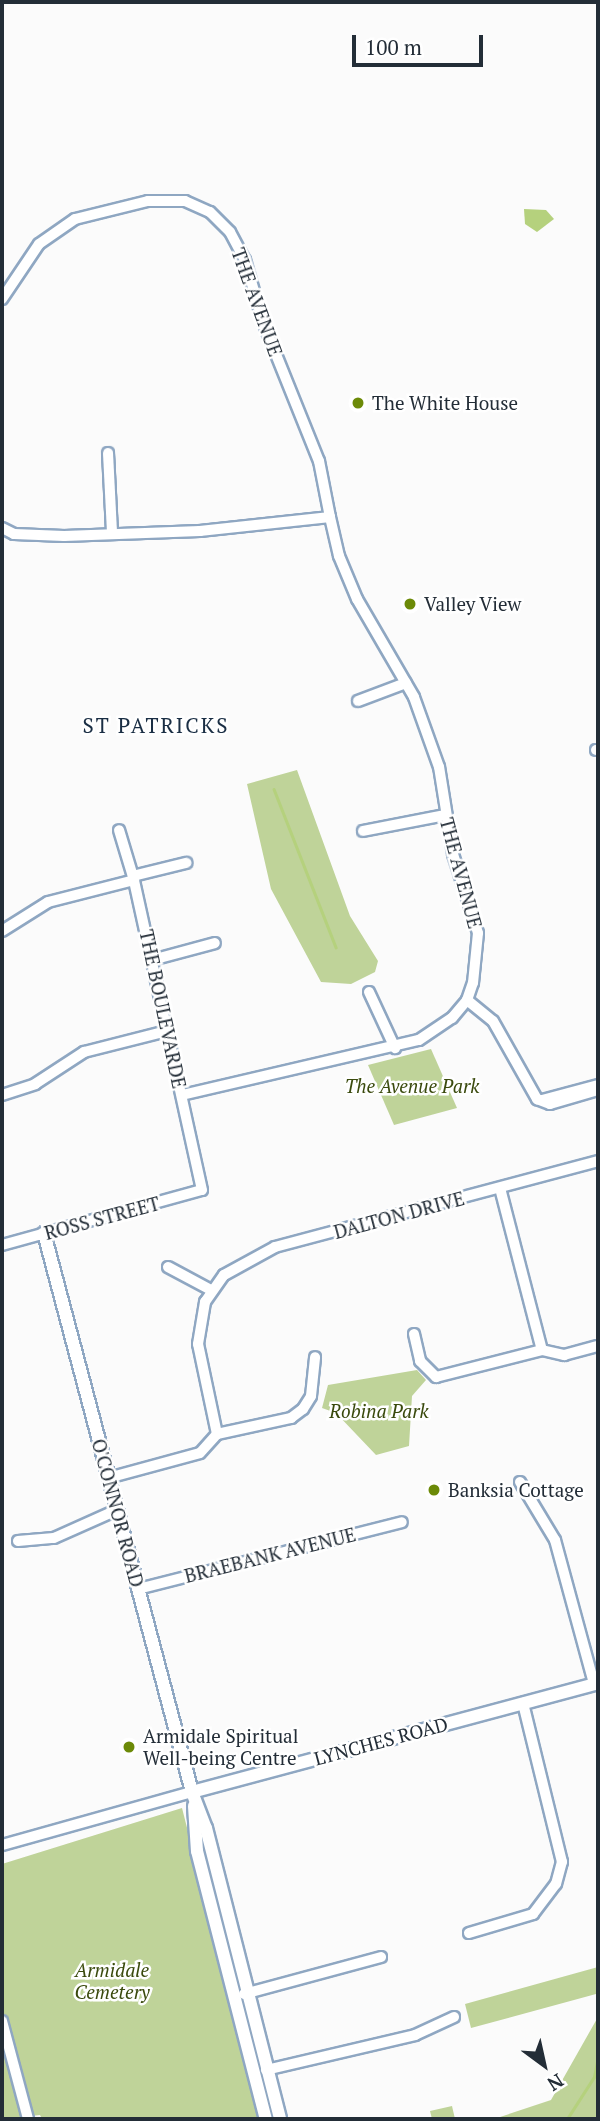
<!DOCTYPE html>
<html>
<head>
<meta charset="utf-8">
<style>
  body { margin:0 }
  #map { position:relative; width:600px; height:2121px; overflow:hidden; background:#fbfbfb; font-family:"PT Serif",serif }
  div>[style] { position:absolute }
  .green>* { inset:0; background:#bfd399 }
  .water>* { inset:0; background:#b5d17d }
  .stream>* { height:2.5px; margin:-1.25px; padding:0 1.25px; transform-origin:1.25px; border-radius:1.25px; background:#b5d17d }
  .roads { filter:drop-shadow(2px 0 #8fa7c2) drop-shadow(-2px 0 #8fa7c2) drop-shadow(0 2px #8fa7c2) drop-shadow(0 -2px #8fa7c2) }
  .minor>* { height:10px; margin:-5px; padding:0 5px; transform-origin:5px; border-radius:5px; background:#fff }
  .tertiary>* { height:12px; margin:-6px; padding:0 6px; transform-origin:6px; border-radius:6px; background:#fff }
  .dots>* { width:19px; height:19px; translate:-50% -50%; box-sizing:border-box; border:4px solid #fff; border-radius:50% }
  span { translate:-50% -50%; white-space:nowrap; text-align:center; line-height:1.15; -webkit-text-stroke:5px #fff; paint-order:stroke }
  .street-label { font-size:19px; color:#232d37 }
  .poi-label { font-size:19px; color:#232d37 }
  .left { translate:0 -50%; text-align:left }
  .park-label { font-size:19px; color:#3a4a0d; font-style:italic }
  .neighbourhood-label { font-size:21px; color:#1a2e44; letter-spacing:2px }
  .frame { position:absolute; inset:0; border:4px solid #232d37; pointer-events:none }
  .north { position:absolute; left:509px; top:2030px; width:70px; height:70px; -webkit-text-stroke:5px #fff; paint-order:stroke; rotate:147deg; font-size:19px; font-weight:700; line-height:28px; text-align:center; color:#232d37 }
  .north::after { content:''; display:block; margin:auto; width:24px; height:32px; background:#232d37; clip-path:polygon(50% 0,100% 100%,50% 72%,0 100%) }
  .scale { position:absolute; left:352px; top:35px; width:131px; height:32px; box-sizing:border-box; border:4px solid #232d37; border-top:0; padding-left:9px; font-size:21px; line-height:24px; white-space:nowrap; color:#232d37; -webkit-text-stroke:5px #fff; paint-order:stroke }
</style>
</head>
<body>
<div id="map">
  <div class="green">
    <div style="clip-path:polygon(297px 770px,350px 916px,378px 961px,375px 972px,351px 984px,321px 982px,271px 889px,247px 784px)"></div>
    <div style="clip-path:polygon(431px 1049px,457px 1108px,394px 1125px,368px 1065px)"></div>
    <div style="clip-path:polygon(417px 1370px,426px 1380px,412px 1396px,409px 1446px,376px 1455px,336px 1413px,322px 1408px,328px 1385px)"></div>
    <div style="clip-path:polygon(182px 1808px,261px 2119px,42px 2119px,40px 2115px,2px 2119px,2px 1864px)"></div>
    <div style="clip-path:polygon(598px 1967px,598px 2002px,596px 1994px,471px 2028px,465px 2004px)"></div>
    <div style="clip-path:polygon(598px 2017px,598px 2119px,494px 2119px,551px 2100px)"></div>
    <div style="clip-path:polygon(452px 2106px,455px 2119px,432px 2119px,430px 2111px)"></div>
  </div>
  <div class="water">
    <div style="clip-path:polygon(524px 209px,546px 210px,554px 219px,537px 232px,525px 224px)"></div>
  </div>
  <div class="stream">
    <div style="left:274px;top:789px;width:170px;rotate:68.6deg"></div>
    <div style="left:567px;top:2119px;width:50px;rotate:-57.3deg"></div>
    <div style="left:594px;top:2077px;width:21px;rotate:-79deg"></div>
  </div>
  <div class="roads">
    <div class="minor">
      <div style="left:2px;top:299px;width:66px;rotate:-56.1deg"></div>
      <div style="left:39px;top:244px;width:44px;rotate:-34.8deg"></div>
      <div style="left:75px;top:219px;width:75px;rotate:-13.9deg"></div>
      <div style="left:148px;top:201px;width:37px"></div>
      <div style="left:185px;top:201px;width:27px;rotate:24deg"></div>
      <div style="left:210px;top:212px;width:28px;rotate:45deg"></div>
      <div style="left:230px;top:232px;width:32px;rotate:62deg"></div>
      <div style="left:245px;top:260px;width:65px;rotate:73.8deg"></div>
      <div style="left:263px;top:322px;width:150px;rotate:68.1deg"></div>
      <div style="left:319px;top:461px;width:57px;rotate:78.9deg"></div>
      <div style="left:330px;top:517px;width:131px;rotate:173.9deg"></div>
      <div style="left:200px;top:531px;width:136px;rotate:177.9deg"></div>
      <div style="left:64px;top:536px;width:50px;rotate:-177.7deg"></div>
      <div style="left:14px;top:534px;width:13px;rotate:-153deg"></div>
      <div style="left:108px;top:453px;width:80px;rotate:87.1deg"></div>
      <div style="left:358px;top:701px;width:51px;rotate:-20.6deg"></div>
      <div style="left:596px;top:750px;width:2px"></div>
      <div style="left:363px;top:831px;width:84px;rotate:-11deg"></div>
      <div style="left:133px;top:876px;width:55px;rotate:-13.8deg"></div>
      <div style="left:2px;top:931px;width:54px;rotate:-32.2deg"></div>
      <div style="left:48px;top:902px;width:89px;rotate:-14.3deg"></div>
      <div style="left:152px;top:960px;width:65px;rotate:-15.1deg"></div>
      <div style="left:369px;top:992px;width:62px;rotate:65.1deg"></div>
      <div style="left:467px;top:1000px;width:33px;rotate:39deg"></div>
      <div style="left:493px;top:1021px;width:90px;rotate:60.6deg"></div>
      <div style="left:537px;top:1099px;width:14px;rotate:21deg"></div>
      <div style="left:550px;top:1104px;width:50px;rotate:-16.3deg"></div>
      <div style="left:2px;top:1095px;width:35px;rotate:-18deg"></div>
      <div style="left:35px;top:1084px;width:59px;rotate:-33.1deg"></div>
      <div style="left:84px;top:1052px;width:86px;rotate:-14.2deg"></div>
      <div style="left:182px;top:1095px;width:243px;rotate:-13.1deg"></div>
      <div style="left:419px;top:1040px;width:40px;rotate:-34deg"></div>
      <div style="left:452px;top:1018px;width:23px;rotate:-50deg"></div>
      <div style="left:467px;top:1000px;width:18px;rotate:-71deg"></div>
      <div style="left:473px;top:983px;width:50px;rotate:-84.3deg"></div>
      <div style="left:478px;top:933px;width:83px;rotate:-107.6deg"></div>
      <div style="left:453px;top:854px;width:88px;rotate:-99.1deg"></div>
      <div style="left:439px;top:767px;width:74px;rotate:-109.7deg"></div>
      <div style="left:414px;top:697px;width:113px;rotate:-120.2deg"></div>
      <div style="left:357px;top:599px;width:47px;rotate:-112.7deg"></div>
      <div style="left:339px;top:556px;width:40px;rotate:-103deg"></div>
      <div style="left:542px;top:1100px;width:58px;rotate:-15deg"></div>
      <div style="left:500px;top:1188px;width:167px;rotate:75.5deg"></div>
      <div style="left:2px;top:1245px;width:207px;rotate:-15.4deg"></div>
      <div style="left:202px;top:1190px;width:317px;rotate:-102.4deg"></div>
      <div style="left:134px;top:880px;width:52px;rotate:-106.7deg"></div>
      <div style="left:168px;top:1267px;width:49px;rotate:28.1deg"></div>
      <div style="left:414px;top:1334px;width:28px;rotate:77deg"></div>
      <div style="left:420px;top:1361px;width:23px;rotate:45deg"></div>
      <div style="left:436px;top:1377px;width:109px;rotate:-14.3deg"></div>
      <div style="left:542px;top:1350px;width:23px;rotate:13deg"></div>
      <div style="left:564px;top:1355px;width:35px;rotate:-15deg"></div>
      <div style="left:217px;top:1434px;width:92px;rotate:-101.9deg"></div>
      <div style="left:198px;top:1344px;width:43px;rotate:-80.5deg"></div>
      <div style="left:205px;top:1302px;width:33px;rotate:-55deg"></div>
      <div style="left:224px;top:1275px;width:58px;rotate:-28.8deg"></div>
      <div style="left:275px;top:1247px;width:334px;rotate:-14.9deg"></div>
      <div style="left:217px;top:1434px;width:76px;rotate:-12.2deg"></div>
      <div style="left:291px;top:1418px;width:15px;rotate:-37deg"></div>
      <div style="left:303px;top:1409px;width:15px;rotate:-58deg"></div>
      <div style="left:311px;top:1396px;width:39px;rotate:-84deg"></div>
      <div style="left:108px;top:1478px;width:95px;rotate:-15.2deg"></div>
      <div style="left:200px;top:1453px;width:25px;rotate:-48deg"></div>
      <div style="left:520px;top:1482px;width:68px;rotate:58.9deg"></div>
      <div style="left:555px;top:1540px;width:149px;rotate:74.8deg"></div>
      <div style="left:18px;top:1541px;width:36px;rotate:-5deg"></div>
      <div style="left:54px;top:1538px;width:69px;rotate:-24deg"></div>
      <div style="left:138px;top:1589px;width:272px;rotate:-14.2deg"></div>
      <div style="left:2px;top:1845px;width:197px;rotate:-15.6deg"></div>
      <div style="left:469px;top:1933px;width:67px;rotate:-16.5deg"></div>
      <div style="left:533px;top:1914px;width:38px;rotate:-53deg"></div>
      <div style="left:556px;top:1884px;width:23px;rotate:-75deg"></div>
      <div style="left:562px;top:1862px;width:164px;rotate:-103.8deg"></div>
      <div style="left:244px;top:1994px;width:142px;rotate:-15.1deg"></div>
      <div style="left:2px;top:2021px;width:101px;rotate:75.1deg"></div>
      <div style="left:266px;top:2070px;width:153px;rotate:-13.2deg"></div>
      <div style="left:415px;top:2035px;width:43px;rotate:-24.8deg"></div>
    </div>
    <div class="tertiary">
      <div style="left:44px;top:1233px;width:578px;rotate:75.17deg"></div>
      <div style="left:192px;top:1792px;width:39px;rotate:69deg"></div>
      <div style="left:206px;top:1828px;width:300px;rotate:75.7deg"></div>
      <div style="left:192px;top:1792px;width:420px;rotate:-15deg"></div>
      <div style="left:194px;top:1806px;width:45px;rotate:86.2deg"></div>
      <div style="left:197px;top:1851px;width:277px;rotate:75.6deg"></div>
    </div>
  </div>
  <div class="dots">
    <div style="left:358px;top:403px;background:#6c8a08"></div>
    <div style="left:410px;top:604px;background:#6c8a08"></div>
    <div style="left:434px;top:1490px;background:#6c8a08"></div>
    <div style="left:129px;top:1747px;background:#6c8a08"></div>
  </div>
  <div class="street-label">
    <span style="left:257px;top:302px;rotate:70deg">THE AVENUE</span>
    <span style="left:461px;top:873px;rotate:75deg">THE AVENUE</span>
    <span style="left:163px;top:1009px;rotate:78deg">THE BOULEVARDE</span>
    <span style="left:399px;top:1215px;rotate:-15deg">DALTON DRIVE</span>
    <span style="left:102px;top:1218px;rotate:-15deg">ROSS STREET</span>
    <span style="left:118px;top:1513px;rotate:75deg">O'CONNOR ROAD</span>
    <span style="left:270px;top:1555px;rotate:-14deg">BRAEBANK AVENUE</span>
    <span style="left:381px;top:1741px;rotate:-15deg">LYNCHES ROAD</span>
  </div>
  <div class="poi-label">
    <span class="left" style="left:372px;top:403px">The White House</span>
    <span class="left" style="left:424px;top:604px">Valley View</span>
    <span class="left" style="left:448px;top:1490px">Banksia Cottage</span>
    <span class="left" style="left:143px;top:1747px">Armidale Spiritual<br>Well-being Centre</span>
  </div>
  <div class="park-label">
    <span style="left:412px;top:1086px">The Avenue Park</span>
    <span style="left:379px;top:1411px">Robina Park</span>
    <span style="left:112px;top:1981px">Armidale<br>Cemetery</span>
  </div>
  <div class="neighbourhood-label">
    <span style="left:156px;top:725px">ST PATRICKS</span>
  </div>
  <div class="frame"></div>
  <div class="north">N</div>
  <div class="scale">100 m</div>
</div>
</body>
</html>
